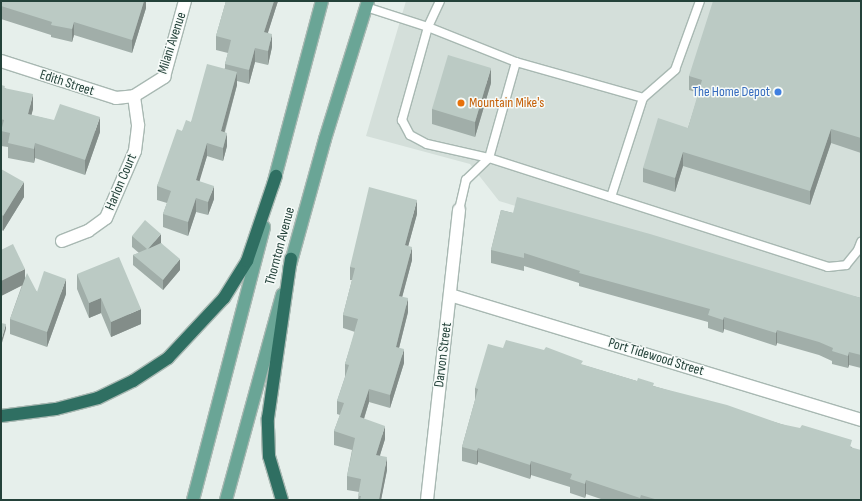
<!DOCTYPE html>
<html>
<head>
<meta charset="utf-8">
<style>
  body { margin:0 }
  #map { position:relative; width:862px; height:501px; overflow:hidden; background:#e6efeb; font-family:"Sofia Sans Condensed",sans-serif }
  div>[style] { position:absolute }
  .built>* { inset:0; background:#d4dfda }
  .roads { filter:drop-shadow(1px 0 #a8b8b2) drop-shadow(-1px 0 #a8b8b2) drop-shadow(0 1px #a8b8b2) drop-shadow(0 -1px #a8b8b2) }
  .service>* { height:8px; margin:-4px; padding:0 4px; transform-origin:4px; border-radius:4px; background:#fff }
  .minor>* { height:12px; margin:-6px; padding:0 6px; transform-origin:6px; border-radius:6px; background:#fff }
  .primary>* { height:12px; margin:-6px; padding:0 6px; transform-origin:6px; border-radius:6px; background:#6aa596 }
  .motorway>* { height:12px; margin:-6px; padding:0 6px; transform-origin:6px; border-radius:6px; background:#2f6f62 }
  .wall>* { inset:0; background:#a1aea9 }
  .shaded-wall>* { inset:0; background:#838d89 }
  .building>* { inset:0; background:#bbcac4 }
  .dots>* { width:11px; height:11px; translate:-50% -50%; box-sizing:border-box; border:2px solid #f7fbf9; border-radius:50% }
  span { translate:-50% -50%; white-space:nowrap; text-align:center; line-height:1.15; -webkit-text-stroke:3px #f7fbf9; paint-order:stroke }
  .street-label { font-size:14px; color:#24423a }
  .shop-label { font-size:14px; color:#366cbe }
  .right { translate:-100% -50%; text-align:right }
  .food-label { font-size:14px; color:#c56008 }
  .left { translate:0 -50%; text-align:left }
  .frame { position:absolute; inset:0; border:2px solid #24423a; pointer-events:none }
</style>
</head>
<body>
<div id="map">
  <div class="built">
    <div style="clip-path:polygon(406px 1px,861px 1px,861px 309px,499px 201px,470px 164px,366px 136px)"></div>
  </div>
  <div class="roads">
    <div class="service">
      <div style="left:440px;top:1px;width:29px;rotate:115deg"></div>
      <div style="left:428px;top:27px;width:97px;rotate:105.6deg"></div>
      <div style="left:402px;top:120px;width:17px;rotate:62deg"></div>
      <div style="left:410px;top:135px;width:19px;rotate:28deg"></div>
      <div style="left:427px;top:144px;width:64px;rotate:12.7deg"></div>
      <div style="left:366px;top:7px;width:65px;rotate:17.9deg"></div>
      <div style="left:428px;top:27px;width:95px;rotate:21.7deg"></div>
      <div style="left:516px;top:62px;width:132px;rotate:15.8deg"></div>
      <div style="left:516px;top:62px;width:100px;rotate:105.7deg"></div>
      <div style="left:489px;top:158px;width:356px;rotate:17.8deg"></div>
      <div style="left:828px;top:267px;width:18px;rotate:-6deg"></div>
      <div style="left:846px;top:265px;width:19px;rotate:-51deg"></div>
      <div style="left:858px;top:250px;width:9px;rotate:-69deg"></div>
      <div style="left:611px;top:197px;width:104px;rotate:-72.1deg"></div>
      <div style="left:643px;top:98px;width:43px;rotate:-41.2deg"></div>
      <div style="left:675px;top:70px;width:73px;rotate:-70.1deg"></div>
      <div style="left:459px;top:210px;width:31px;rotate:-77deg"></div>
      <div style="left:466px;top:180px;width:32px;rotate:-44deg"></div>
    </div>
    <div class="minor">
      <div style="left:1px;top:61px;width:121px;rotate:17.8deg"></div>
      <div style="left:116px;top:98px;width:18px;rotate:-6deg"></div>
      <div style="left:134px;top:96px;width:36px;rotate:-32deg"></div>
      <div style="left:164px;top:77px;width:79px;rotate:-74.6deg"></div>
      <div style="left:62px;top:241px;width:28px;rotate:-21deg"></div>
      <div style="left:88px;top:231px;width:22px;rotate:-36deg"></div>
      <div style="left:106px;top:218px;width:73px;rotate:-66.6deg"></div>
      <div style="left:135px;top:151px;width:26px;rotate:-83deg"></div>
      <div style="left:138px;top:125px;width:29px;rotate:-98deg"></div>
      <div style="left:450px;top:295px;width:430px;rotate:16.9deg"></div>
      <div style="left:427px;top:500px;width:292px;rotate:-83.7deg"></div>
    </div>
    <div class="primary">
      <div style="left:273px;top:185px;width:190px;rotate:-75.1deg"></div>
      <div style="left:289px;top:269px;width:135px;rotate:-74.5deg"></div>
      <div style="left:325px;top:139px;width:145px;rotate:-72.7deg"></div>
      <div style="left:193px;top:500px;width:282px;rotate:-75.4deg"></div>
      <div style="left:226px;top:500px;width:213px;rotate:-74.7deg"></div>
    </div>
    <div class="motorway">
      <div style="left:1px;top:416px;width:55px;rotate:-7.3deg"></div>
      <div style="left:56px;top:409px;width:43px;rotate:-14.7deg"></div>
      <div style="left:98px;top:398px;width:39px;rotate:-26deg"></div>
      <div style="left:133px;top:381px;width:42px;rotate:-33.3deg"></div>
      <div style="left:168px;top:358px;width:82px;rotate:-47deg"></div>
      <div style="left:224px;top:298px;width:44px;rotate:-58.1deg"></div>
      <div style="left:247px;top:261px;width:90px;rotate:-71.2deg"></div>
      <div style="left:282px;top:500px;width:46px;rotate:-106.5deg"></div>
      <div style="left:269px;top:456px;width:38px;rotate:-92deg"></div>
      <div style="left:268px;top:418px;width:161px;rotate:-81.8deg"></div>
    </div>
  </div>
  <div class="wall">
    <div style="clip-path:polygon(146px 1px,146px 8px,132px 53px,74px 35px,72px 42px,51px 37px,51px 35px,1px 19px,1px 5px)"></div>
    <div style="clip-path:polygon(226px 1px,278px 1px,268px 32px,272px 47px,268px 65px,255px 62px,249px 84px,237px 81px,237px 85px,225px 132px,227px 146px,223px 161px,207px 156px,199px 181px,214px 199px,208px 215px,196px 212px,188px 236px,163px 227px,163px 214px,167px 203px,157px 200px,157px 186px,182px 131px,191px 122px,225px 68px,225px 64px,228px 53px,216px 50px,216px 36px)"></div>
    <div style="clip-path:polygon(861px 1px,861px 153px,831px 143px,810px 205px,683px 166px,675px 192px,643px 182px,643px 168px,688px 128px,699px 93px,689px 90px,689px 76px)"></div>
    <div style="clip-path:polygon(491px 83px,475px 137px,432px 124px,432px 109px)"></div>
    <div style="clip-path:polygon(1px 85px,33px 109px,31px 115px,100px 132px,85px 175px,35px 158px,34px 163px,8px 158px,8px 147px,1px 146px)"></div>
    <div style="clip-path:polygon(1px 169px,24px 197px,3px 231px,1px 229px)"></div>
    <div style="clip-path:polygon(501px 210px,861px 298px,861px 368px,849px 365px,848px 368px,832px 364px,832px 361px,819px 355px,777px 343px,776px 346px,724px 329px,723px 333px,708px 328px,708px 322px,579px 286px,579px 283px,524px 266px,524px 271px,491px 263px,491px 250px)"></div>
    <div style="clip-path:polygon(417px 214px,408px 246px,412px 260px,402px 297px,408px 312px,399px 348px,404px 363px,390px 408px,369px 402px,364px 419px,385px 439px,380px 455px,387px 470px,381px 500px,358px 500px,359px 492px,347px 490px,347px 476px,352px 450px,334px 445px,334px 431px,340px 415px,337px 414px,337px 401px,345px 377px,345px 364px,355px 332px,343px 328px,343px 315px,352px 280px,350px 280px,350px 267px)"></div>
    <div style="clip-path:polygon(132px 236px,161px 243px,180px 270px,163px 290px,133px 265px,133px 255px,139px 253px,132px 247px)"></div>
    <div style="clip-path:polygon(1px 250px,25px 277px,37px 292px,66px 294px,47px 347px,10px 334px,10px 319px,22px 285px,1px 296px)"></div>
    <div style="clip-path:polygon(77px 274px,141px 324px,111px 337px,101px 313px,89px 318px,77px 289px)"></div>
    <div style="clip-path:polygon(583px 365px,781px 424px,852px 447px,861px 500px,604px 500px,586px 494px,585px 498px,570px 493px,570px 487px,531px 475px,530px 479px,478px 462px,477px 465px,462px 461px,462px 447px,475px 400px,475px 388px)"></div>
  </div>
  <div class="shaded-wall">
    <div style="clip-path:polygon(144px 1px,146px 1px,146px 8px,132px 53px,132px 40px)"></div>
    <div style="clip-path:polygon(274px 1px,278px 1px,264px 45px,264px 32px)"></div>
    <div style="clip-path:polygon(74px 22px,74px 35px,72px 42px,72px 29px)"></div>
    <div style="clip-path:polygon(272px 34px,272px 47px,268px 65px,268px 51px)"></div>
    <div style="clip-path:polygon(255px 48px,255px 62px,249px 84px,249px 70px)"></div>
    <div style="clip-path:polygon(491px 68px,491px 83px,475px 137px,475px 122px)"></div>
    <div style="clip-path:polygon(237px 72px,237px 85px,221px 144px,221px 131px)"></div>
    <div style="clip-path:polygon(33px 94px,33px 109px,28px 129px,28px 114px)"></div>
    <div style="clip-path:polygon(100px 117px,100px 132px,85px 175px,85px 160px)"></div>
    <div style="clip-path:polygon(831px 129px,831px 143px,810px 205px,810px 191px)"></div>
    <div style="clip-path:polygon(227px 133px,227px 146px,223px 161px,223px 148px)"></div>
    <div style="clip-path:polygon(35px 143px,35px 158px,34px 163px,34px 149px)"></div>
    <div style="clip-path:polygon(207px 143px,207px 156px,196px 193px,196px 180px)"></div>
    <div style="clip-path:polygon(683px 152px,683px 166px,675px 192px,675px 178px)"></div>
    <div style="clip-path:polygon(24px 182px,24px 197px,3px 231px,3px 216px)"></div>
    <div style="clip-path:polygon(214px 186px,214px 199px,208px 215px,208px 202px)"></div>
    <div style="clip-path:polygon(196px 198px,196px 212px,188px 236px,188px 222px)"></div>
    <div style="clip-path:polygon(417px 200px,417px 214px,405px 258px,405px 245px)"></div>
    <div style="clip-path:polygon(161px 234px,161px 244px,148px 249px)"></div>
    <div style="clip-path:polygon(412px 247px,412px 260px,399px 309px,399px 296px)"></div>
    <div style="clip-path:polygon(180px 259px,180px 270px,163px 290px,163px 280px)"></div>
    <div style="clip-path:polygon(25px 269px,25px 284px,1px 296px,1px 281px)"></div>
    <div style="clip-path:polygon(66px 279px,66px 294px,47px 347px,47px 332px)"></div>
    <div style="clip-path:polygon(101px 298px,101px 313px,89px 318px,89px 303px)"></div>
    <div style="clip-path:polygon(408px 298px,408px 312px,396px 360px,396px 347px)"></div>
    <div style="clip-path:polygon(141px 309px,141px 324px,111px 337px,111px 322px)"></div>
    <div style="clip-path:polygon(724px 317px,724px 329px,723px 333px,723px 320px)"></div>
    <div style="clip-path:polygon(6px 324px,6px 329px,1px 346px,1px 341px)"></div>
    <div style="clip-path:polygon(777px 330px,777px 343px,776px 346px,776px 333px)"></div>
    <div style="clip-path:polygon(404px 349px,404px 363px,390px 408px,390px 395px)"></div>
    <div style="clip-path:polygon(849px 352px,849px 365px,848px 368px,848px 356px)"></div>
    <div style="clip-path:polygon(369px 389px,369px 402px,360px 431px,360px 417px)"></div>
    <div style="clip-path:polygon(385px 426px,385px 439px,376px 468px,376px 455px)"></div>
    <div style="clip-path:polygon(478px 448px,478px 462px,477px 465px,477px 451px)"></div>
    <div style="clip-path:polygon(387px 457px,387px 470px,381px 500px,379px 500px)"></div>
    <div style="clip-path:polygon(531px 461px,531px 475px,530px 479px,530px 465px)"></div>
    <div style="clip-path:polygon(586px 480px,586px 494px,585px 498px,585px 484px)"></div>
  </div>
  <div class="building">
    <div style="clip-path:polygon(2px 1px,144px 1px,132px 40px,74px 22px,72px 29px,51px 25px,52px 22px,1px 6px)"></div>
    <div style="clip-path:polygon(226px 1px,274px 1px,264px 32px,272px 34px,268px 51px,255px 48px,249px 70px,225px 64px,231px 40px,216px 36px)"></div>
    <div style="clip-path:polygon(713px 1px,861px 1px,861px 138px,831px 129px,810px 191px,683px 152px,675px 178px,643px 168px,658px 118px,688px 128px,702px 80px,689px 76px)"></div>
    <div style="clip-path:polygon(448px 55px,491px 68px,475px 122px,432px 109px)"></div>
    <div style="clip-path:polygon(207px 64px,237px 72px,221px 131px,227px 133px,223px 148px,207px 143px,196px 180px,214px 186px,208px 202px,196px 198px,188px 222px,163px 214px,171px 191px,157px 186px,177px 129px,182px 131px,186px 120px,191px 122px)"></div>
    <div style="clip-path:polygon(1px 85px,5px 86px,4px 88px,33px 94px,28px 114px,54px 120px,60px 104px,100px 117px,85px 160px,35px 143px,34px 149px,8px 143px,10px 133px,1px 131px,4px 120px,1px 119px)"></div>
    <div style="clip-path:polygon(1px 169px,24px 182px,3px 216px,1px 214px)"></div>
    <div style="clip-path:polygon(369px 187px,417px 200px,405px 245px,412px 247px,399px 296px,408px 298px,396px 347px,404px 349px,390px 395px,369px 389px,360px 417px,385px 426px,376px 455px,387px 457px,379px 500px,360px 500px,361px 496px,358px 496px,361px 479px,347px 476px,355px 438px,334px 431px,344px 403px,337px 401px,349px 365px,345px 364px,358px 319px,343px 315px,355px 268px,350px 267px)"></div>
    <div style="clip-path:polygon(517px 197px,650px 234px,861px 298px,861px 355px,849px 352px,848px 356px,832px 351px,833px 348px,819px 342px,777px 330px,776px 333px,724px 317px,723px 320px,708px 315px,710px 309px,579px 273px,580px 271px,524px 253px,524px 258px,491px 250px,501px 210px,513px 213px)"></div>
    <div style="clip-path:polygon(145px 220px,161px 234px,148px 249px,161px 243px,180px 259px,163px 280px,133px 255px,147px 249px,132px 236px)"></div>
    <div style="clip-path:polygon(13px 244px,25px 269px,1px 281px,1px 250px)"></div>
    <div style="clip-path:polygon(119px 257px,141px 309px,111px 322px,101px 298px,89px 303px,77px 274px)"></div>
    <div style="clip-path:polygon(44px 271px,66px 279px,47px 332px,10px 319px,27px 273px,37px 292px)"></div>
    <div style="clip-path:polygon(1px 323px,6px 324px,1px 341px)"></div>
    <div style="clip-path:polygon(506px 340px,544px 350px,546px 347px,583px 361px,581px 364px,637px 381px,638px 378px,654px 383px,653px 386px,727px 405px,781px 424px,800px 428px,802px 425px,852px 440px,850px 447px,861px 450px,861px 500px,658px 500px,641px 495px,640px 498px,586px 480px,585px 484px,570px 479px,572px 474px,531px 461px,530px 465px,478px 448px,477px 451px,462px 447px,478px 389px,475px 388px,488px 344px,503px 348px)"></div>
  </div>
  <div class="dots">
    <div style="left:778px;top:92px;background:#3f7fe0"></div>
    <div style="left:461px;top:103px;background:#e8710a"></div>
  </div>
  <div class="street-label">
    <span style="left:172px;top:43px;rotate:-72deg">Milani Avenue</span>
    <span style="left:67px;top:83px;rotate:18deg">Edith Street</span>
    <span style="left:121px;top:182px;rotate:-67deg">Harlon Court</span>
    <span style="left:280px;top:246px;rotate:-75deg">Thornton Avenue</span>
    <span style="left:443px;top:355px;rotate:-83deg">Darvon Street</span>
    <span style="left:656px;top:357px;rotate:17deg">Port Tidewood Street</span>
  </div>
  <div class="shop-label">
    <span class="right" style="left:770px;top:92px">The Home Depot</span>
  </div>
  <div class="food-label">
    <span class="left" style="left:469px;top:103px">Mountain Mike's</span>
  </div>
  <div class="frame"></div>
</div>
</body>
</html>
